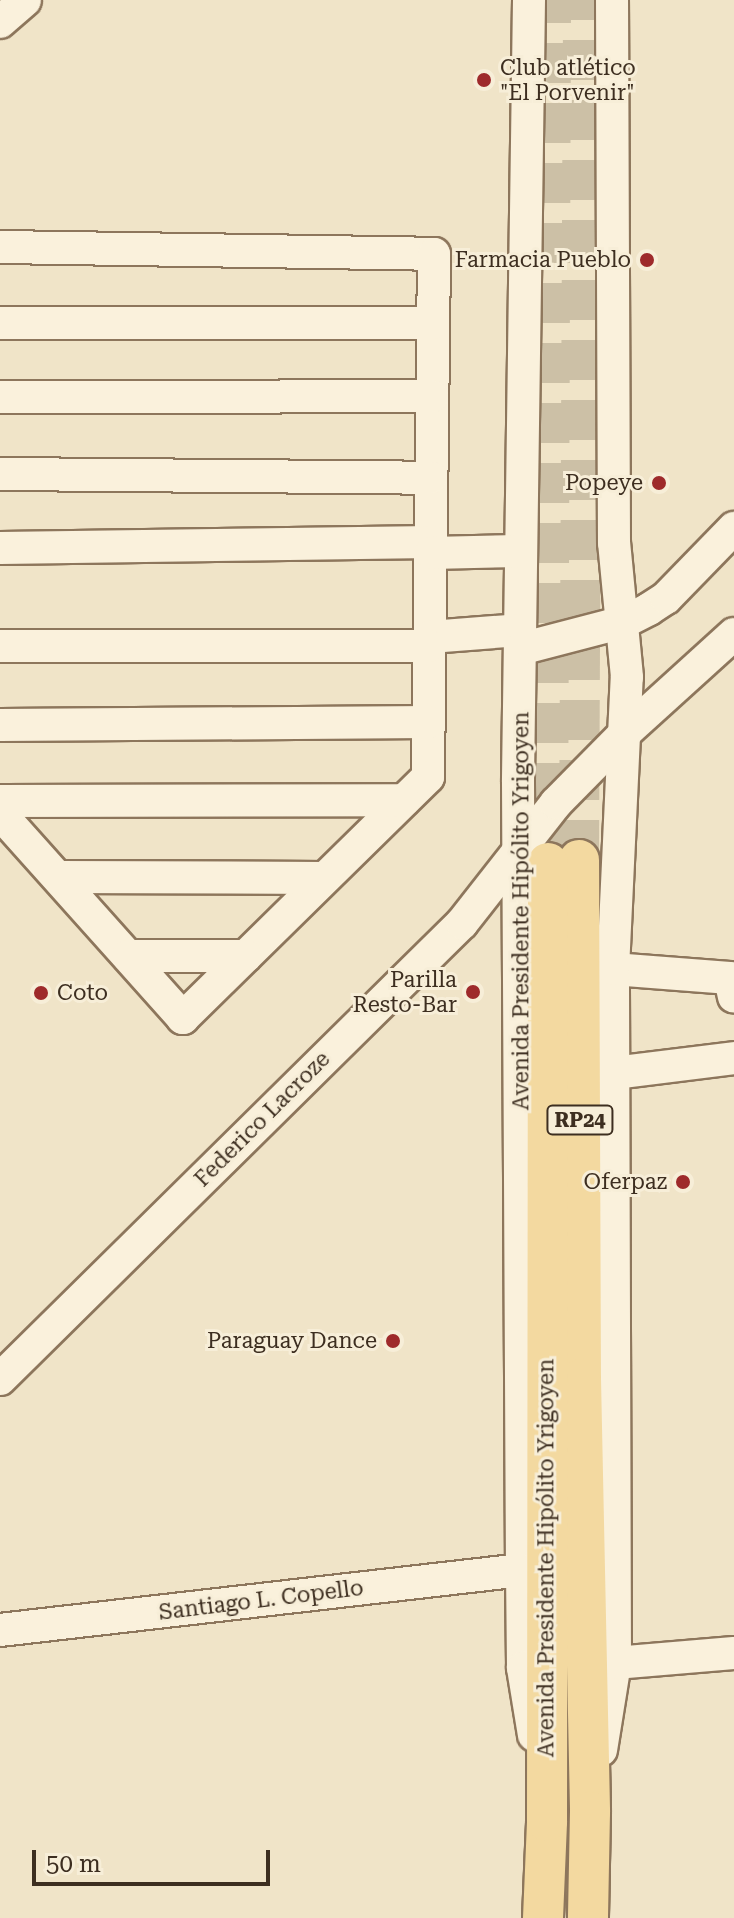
<!DOCTYPE html>
<html>
<head>
<meta charset="utf-8">
<style>
  body { margin:0 }
  #map { position:relative; width:734px; height:1918px; overflow:hidden; background:#f0e4c8; font-family:"Roboto Serif",serif }
  div>[style] { position:absolute }
  .major-tunnel>* { height:40px; margin-top:-20px; transform-origin:0; background:repeating-linear-gradient(90deg,#ccc0a6 0 40px,transparent 0 60px) }
  .roads { filter:drop-shadow(2px 0 #8d765c) drop-shadow(-2px 0 #8d765c) drop-shadow(0 2px #8d765c) drop-shadow(0 -2px #8d765c) }
  .minor>* { height:32px; margin:-16px; padding:0 16px; transform-origin:16px; border-radius:16px; background:#faf1dc }
  .major>* { height:40px; margin:-20px; padding:0 20px; transform-origin:20px; border-radius:20px; background:#f3d9a0 }
  .dots>* { width:22px; height:22px; translate:-50% -50%; box-sizing:border-box; border:4px solid #f7eed8; border-radius:50% }
  span { translate:-50% -50%; white-space:nowrap; text-align:center; line-height:1.15; -webkit-text-stroke:6px #f7eed8; paint-order:stroke }
  .shield-label span { padding:2px 6px; background:#f7eed8; border:2px solid; border-radius:6px; -webkit-text-stroke-width:0 }
  .shield-label { font-size:20px; color:#3d2e20; font-weight:700 }
  .poi-label { font-size:22px; color:#3d2e20 }
  .left { translate:0 -50%; text-align:left }
  .right { translate:-100% -50%; text-align:right }
  .street-label { font-size:22px; color:#3d2e20 }
  .scale { position:absolute; left:32px; top:1850px; width:238px; height:36px; box-sizing:border-box; border:4px solid #3d2e20; border-top:0; padding-left:10px; font-size:24px; line-height:28px; white-space:nowrap; color:#3d2e20; -webkit-text-stroke:6px #f7eed8; paint-order:stroke }
</style>
</head>
<body>
<div id="map">
  <div class="major-tunnel">
    <div style="left:579px;top:860px;width:860px;rotate:-89.73deg"></div>
    <div style="left:548px;top:863px;width:863px;rotate:-89.8deg"></div>
  </div>
  <div class="roads">
    <div class="minor">
      <div style="left:529px;top:0;width:782px;rotate:90.81deg"></div>
      <div style="left:518px;top:782px;width:788px;rotate:89.71deg"></div>
      <div style="left:522px;top:1570px;width:98px;rotate:89.4deg"></div>
      <div style="left:523px;top:1668px;width:68px;rotate:80.7deg"></div>
      <div style="left:0;top:22px;width:33px;rotate:-41deg"></div>
      <div style="left:0;top:247px;width:434px;rotate:0.9deg"></div>
      <div style="left:434px;top:254px;width:523px;rotate:90.66deg"></div>
      <div style="left:428px;top:777px;width:344px;rotate:135.5deg"></div>
      <div style="left:183px;top:1018px;width:275px;rotate:-131.8deg"></div>
      <div style="left:0;top:323px;width:433px"></div>
      <div style="left:0;top:397px;width:432px;rotate:-0.1deg"></div>
      <div style="left:0;top:474px;width:431px;rotate:0.5deg"></div>
      <div style="left:0;top:548px;width:432px;rotate:-0.8deg"></div>
      <div style="left:431px;top:553px;width:89px;rotate:-1.3deg"></div>
      <div style="left:430px;top:637px;width:90px;rotate:-4.4deg"></div>
      <div style="left:0;top:646px;width:429px"></div>
      <div style="left:520px;top:649px;width:107px;rotate:-14.6deg"></div>
      <div style="left:624px;top:622px;width:28px;rotate:-27deg"></div>
      <div style="left:649px;top:609px;width:20px;rotate:-33deg"></div>
      <div style="left:666px;top:598px;width:98px;rotate:-45.8deg"></div>
      <div style="left:0;top:725px;width:429px;rotate:-0.4deg"></div>
      <div style="left:0;top:801px;width:404px;rotate:-0.1deg"></div>
      <div style="left:58px;top:877px;width:266px;rotate:0.2deg"></div>
      <div style="left:128px;top:956px;width:118px"></div>
      <div style="left:613px;top:969px;width:117px;rotate:4.4deg"></div>
      <div style="left:730px;top:978px;width:19px;rotate:78deg"></div>
      <div style="left:614px;top:1073px;width:121px;rotate:-7.1deg"></div>
      <div style="left:0;top:1379px;width:649px;rotate:-44.63deg"></div>
      <div style="left:462px;top:923px;width:152px;rotate:-51.9deg"></div>
      <div style="left:556px;top:803px;width:100px;rotate:-45.4deg"></div>
      <div style="left:626px;top:732px;width:146px;rotate:-42.2deg"></div>
      <div style="left:0;top:1630px;width:525px;rotate:-6.56deg"></div>
      <div style="left:615px;top:1663px;width:119px;rotate:-4.8deg"></div>
      <div style="left:601px;top:1750px;width:88px;rotate:-80.9deg"></div>
      <div style="left:615px;top:1663px;width:694px;rotate:-90.17deg"></div>
      <div style="left:613px;top:969px;width:292px;rotate:-87.3deg"></div>
      <div style="left:627px;top:677px;width:135px;rotate:-95.5deg"></div>
      <div style="left:614px;top:543px;width:543px;rotate:-90.21deg"></div>
    </div>
    <div class="major">
      <div style="left:579px;top:860px;width:519px;rotate:89.78deg"></div>
      <div style="left:581px;top:1379px;width:433px;rotate:88.8deg"></div>
      <div style="left:590px;top:1812px;width:106px;rotate:91.1deg"></div>
      <div style="left:543px;top:1918px;width:97px;rotate:-87.6deg"></div>
      <div style="left:547px;top:1821px;width:958px;rotate:-89.94deg"></div>
    </div>
  </div>
  <div class="dots">
    <div style="left:484px;top:80px;background:#9e2a2b"></div>
    <div style="left:647px;top:260px;background:#9e2a2b"></div>
    <div style="left:659px;top:483px;background:#9e2a2b"></div>
    <div style="left:473px;top:992px;background:#9e2a2b"></div>
    <div style="left:41px;top:993px;background:#9e2a2b"></div>
    <div style="left:683px;top:1182px;background:#9e2a2b"></div>
    <div style="left:393px;top:1341px;background:#9e2a2b"></div>
  </div>
  <div class="shield-label">
    <span style="left:580px;top:1120px">RP24</span>
  </div>
  <div class="poi-label">
    <span class="left" style="left:500px;top:80px">Club atlético<br>"El Porvenir"</span>
    <span class="right" style="left:631px;top:260px">Farmacia Pueblo</span>
    <span class="right" style="left:643px;top:483px">Popeye</span>
    <span class="right" style="left:457px;top:992px">Parilla<br>Resto-Bar</span>
    <span class="left" style="left:57px;top:993px">Coto</span>
    <span class="right" style="left:667px;top:1182px">Oferpaz</span>
    <span class="right" style="left:377px;top:1341px">Paraguay Dance</span>
  </div>
  <div class="street-label">
    <span style="left:521px;top:911px;rotate:-90deg">Avenida Presidente Hipólito Yrigoyen</span>
    <span style="left:262px;top:1119px;rotate:-45deg">Federico Lacroze</span>
    <span style="left:546px;top:1558px;rotate:-90deg">Avenida Presidente Hipólito Yrigoyen</span>
    <span style="left:261px;top:1600px;rotate:-7deg">Santiago L. Copello</span>
  </div>
  <div class="scale">50 m</div>
</div>
</body>
</html>
